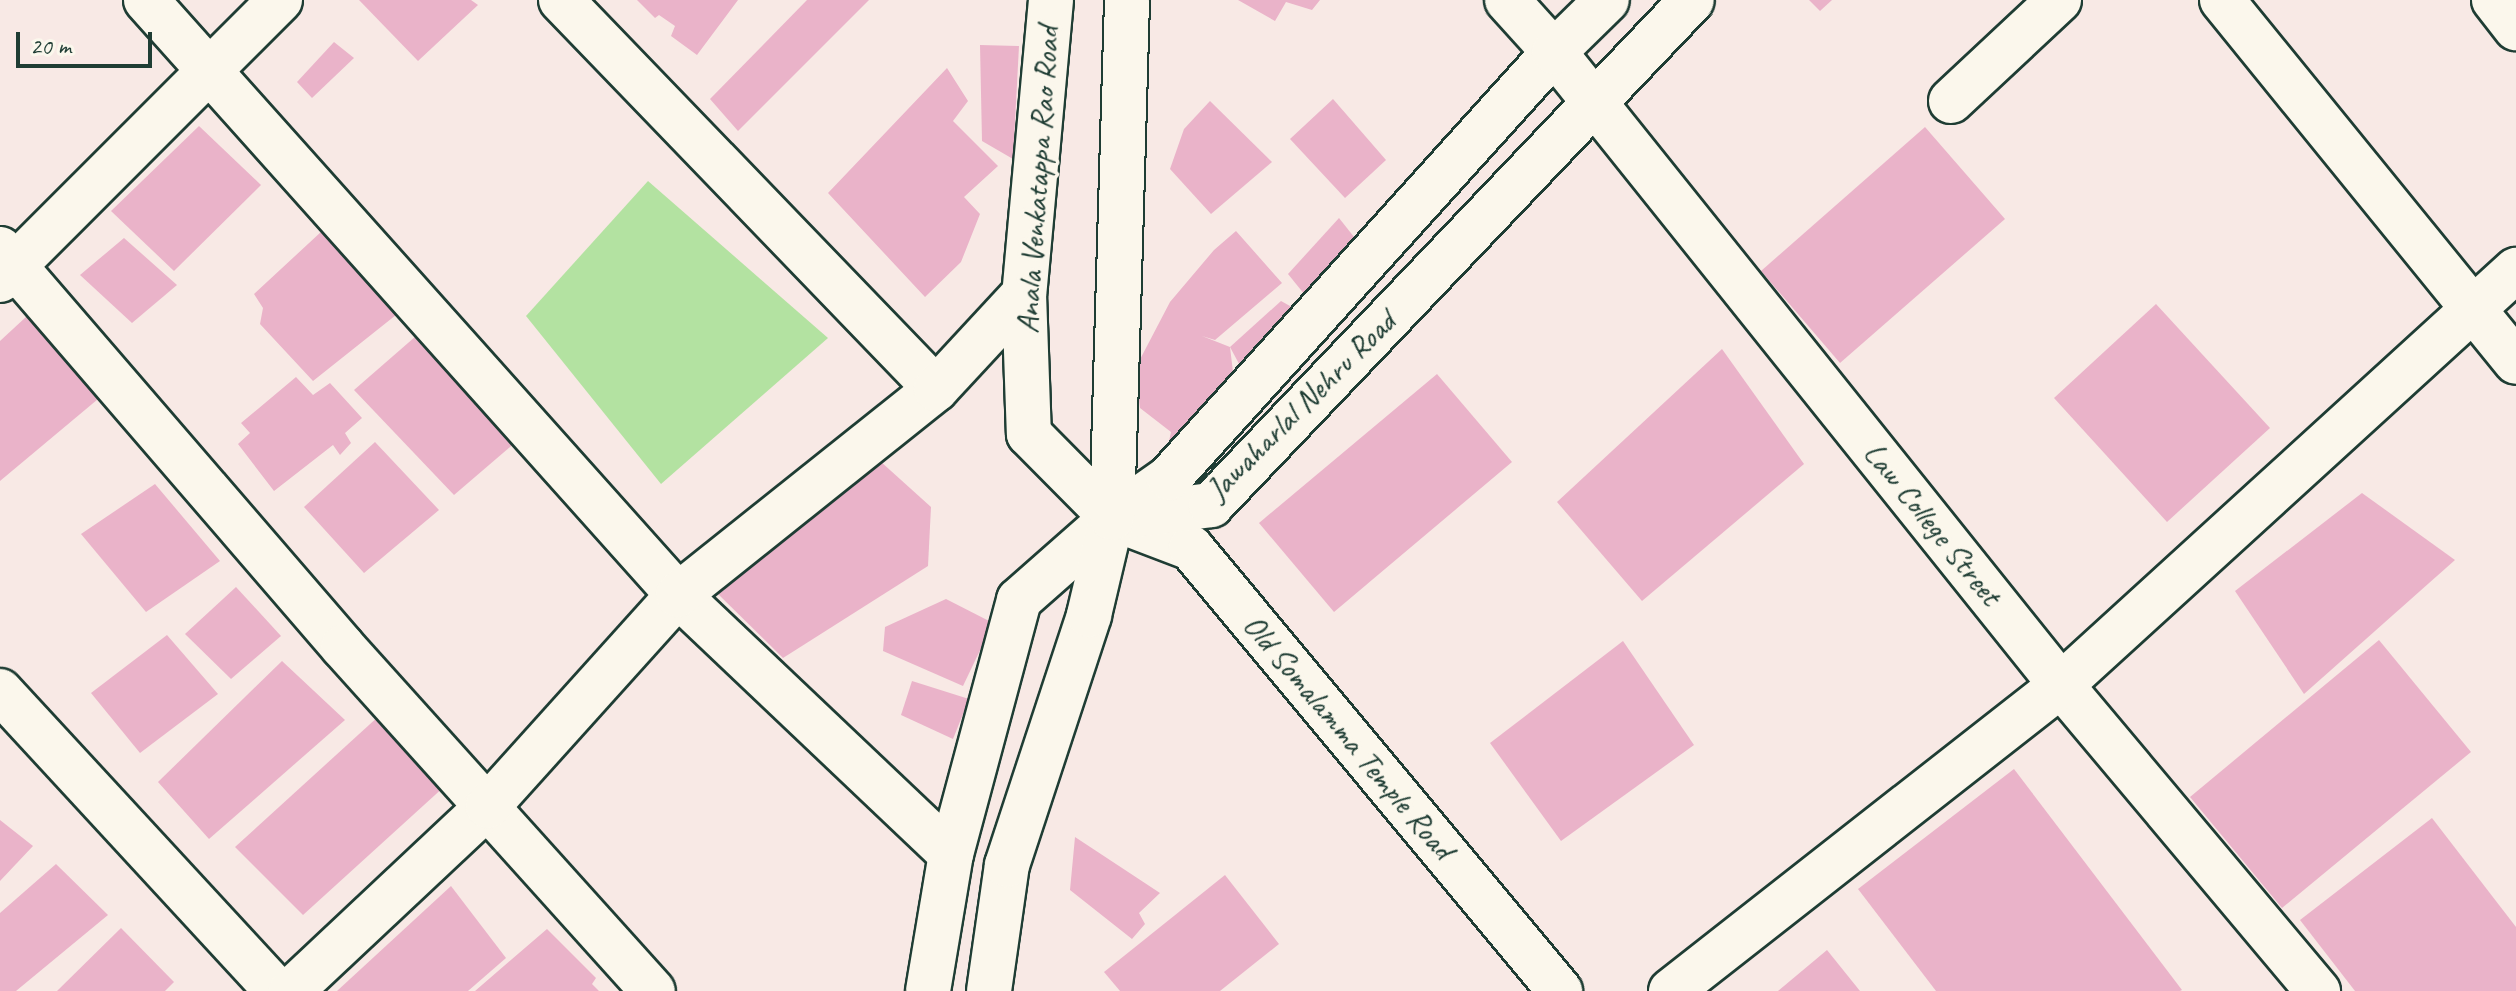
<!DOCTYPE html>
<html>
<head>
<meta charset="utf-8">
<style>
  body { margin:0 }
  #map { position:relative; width:2516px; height:991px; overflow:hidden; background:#f8e9e5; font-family:Caveat,sans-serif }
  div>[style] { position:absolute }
  .green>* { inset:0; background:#b3e2a1 }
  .building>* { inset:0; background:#eab3c9 }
  .roads { filter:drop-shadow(2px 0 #1f3d34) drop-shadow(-2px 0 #1f3d34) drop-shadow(0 2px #1f3d34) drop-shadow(0 -2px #1f3d34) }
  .street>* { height:44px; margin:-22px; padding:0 22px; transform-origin:22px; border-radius:22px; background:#fbf7ec }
  .secondary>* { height:44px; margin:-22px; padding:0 22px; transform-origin:22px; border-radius:22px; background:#fbf7ec }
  span { translate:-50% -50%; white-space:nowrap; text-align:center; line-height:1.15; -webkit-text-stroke:7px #fbf7ec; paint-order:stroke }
  .street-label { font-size:32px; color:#1f3d34 }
  .scale { position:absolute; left:16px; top:32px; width:136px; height:36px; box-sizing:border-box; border:4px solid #1f3d34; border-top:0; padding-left:10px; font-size:24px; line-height:28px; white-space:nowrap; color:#1f3d34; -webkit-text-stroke:6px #fbf7ec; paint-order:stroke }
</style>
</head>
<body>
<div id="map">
  <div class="green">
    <div style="clip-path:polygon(648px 181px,828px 338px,661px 484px,526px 316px)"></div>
  </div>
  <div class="building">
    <div style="clip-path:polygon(359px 0,471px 0,478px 5px,418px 61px)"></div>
    <div style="clip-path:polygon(637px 0,738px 0,697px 55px,671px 36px,675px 26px,659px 15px,655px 18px)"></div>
    <div style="clip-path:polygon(807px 0,869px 0,738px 131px,710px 99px)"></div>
    <div style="clip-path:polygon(1238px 0,1320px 0,1312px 10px,1286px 2px,1275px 21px)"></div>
    <div style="clip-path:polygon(1809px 0,1832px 0,1820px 11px)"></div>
    <div style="clip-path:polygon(334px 42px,354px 58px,312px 98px,297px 82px)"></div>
    <div style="clip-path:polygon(980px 45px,1019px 46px,1013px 159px,982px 141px)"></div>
    <div style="clip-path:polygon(947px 68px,968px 101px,953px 121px,998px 166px,964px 197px,980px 214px,961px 262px,925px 297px,828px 193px)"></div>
    <div style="clip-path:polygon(1333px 99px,1386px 160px,1345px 198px,1290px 139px)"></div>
    <div style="clip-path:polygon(1210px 101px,1272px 162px,1211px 214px,1170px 169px,1184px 129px)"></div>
    <div style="clip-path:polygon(199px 126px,261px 185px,174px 271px,111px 211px)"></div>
    <div style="clip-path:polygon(1925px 127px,2005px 219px,1840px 363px,1761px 271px)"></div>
    <div style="clip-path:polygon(1339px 218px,1366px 252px,1309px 300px,1288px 274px)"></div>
    <div style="clip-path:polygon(322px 231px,340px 235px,401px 311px,313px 381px,260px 324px,263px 308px,254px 294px)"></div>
    <div style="clip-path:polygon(1236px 231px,1282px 283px,1215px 340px,1202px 336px,1230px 347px,1233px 372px,1211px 407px,1168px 446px,1171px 432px,1140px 408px,1135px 369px,1170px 302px,1214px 250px)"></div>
    <div style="clip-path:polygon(124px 238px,177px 285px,132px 323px,80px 275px)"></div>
    <div style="clip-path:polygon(1281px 301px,1308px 316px,1245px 375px,1230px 347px)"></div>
    <div style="clip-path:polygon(40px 304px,116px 384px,0 481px,0 341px)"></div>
    <div style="clip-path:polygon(2156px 304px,2270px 428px,2167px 522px,2054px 398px)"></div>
    <div style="clip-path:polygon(431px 323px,530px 430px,454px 495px,354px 390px)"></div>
    <div style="clip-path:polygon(1722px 349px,1804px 464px,1642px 601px,1557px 502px)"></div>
    <div style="clip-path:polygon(1437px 374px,1512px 462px,1334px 612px,1259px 523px)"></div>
    <div style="clip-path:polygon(296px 377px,313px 395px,330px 383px,362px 418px,345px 433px,351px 443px,340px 455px,333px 445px,274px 491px,238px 444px,250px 433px,241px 423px)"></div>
    <div style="clip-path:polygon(375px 442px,439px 510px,364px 573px,304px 507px)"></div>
    <div style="clip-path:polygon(870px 452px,931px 507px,928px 566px,783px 658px,717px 593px)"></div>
    <div style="clip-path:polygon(155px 484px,220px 561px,146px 612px,81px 534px)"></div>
    <div style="clip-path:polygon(2362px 493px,2455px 560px,2304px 694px,2235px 591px)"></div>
    <div style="clip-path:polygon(236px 587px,281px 636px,231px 679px,185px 634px)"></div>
    <div style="clip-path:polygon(946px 599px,993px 623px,963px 686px,883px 651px,885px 627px)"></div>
    <div style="clip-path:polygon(167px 635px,218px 694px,140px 753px,91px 693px)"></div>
    <div style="clip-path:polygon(2379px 640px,2471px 752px,2282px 908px,2190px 797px)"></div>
    <div style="clip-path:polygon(1623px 641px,1694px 745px,1561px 841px,1490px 743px)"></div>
    <div style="clip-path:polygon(282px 661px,345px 720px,209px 839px,158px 782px)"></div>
    <div style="clip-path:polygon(912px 681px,969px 699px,953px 739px,901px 715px)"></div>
    <div style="clip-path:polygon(380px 715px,446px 785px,303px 915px,235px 847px)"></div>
    <div style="clip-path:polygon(2014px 769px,2182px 990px,2180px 991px,1936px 991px,1858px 889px)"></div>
    <div style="clip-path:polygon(2432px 818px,2516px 927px,2516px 991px,2355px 991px,2300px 920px)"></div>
    <div style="clip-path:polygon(0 820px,33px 846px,0 881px)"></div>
    <div style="clip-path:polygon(1075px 837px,1160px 893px,1139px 913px,1145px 924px,1132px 939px,1070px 890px)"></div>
    <div style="clip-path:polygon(56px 864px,108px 915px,16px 991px,0 991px,0 913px)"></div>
    <div style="clip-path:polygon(1225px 875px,1279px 944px,1220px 991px,1120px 991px,1104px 972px)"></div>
    <div style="clip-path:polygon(451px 886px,506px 958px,468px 991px,337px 991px)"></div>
    <div style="clip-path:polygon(121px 928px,174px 982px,165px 991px,57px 991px)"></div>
    <div style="clip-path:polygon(547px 929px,596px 978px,592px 984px,599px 991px,475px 991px)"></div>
    <div style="clip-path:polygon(1827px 950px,1860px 991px,1778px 991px)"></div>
  </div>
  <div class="roads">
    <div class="street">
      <div style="left:146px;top:0;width:798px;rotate:48.2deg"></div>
      <div style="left:678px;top:595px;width:376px;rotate:43.5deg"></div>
      <div style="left:561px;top:0;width:540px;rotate:46.05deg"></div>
      <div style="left:1507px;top:0;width:70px;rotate:47.9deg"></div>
      <div style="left:1554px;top:52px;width:811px;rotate:51.31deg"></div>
      <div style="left:2061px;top:685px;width:400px;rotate:50deg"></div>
      <div style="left:2222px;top:0;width:466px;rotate:50.9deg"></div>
      <div style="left:2494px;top:0;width:36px;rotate:52deg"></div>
      <div style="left:1951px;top:101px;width:148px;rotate:-43.1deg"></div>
      <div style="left:0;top:249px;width:525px;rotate:49.24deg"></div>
      <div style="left:343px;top:647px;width:463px;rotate:48deg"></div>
      <div style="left:0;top:280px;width:396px;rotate:-45deg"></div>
      <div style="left:0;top:691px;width:408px;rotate:47.3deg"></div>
      <div style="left:291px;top:991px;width:270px;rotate:-43.2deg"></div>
      <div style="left:488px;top:806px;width:284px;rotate:-48deg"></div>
      <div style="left:678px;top:595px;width:330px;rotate:-38.6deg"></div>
      <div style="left:936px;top:389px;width:129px;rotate:-47.2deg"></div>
      <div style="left:1671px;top:991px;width:496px;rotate:-38.1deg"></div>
      <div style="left:2061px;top:685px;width:616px;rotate:-42.37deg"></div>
    </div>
    <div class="secondary">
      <div style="left:1051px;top:0;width:295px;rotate:95.2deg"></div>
      <div style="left:1024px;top:294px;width:140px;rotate:88deg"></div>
      <div style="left:1029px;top:434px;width:118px;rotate:45.3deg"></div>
      <div style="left:1112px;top:518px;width:85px;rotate:20.8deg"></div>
      <div style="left:1191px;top:548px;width:577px;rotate:50.21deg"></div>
      <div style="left:1119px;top:517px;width:93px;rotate:-7.4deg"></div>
      <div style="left:1211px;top:505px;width:697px;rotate:-46.39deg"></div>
      <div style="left:928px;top:991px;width:139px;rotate:-80.5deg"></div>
      <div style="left:951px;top:854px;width:263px;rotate:-75deg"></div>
      <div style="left:1019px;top:600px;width:124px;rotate:-41.4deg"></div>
      <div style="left:1112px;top:518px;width:70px;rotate:-35.1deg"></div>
      <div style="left:1169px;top:478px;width:574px;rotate:-47.89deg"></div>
      <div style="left:1554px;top:52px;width:74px;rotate:-44.5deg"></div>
      <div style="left:989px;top:991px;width:127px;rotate:-81.9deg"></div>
      <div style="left:1007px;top:865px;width:263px;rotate:-71.8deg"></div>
      <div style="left:1089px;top:615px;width:100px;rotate:-76.7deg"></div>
      <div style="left:1112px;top:518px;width:518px;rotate:-88.34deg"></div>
    </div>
  </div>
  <div class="street-label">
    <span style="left:1038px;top:180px;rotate:-86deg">Anala Venkatappa Rao Road</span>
    <span style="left:1301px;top:406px;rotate:-45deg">Jawaharlal Nehru Road</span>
    <span style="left:1932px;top:524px;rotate:51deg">Law College Street</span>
    <span style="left:1348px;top:737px;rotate:50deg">Old Somalamma Temple Road</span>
  </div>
  <div class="scale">20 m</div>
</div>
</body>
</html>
